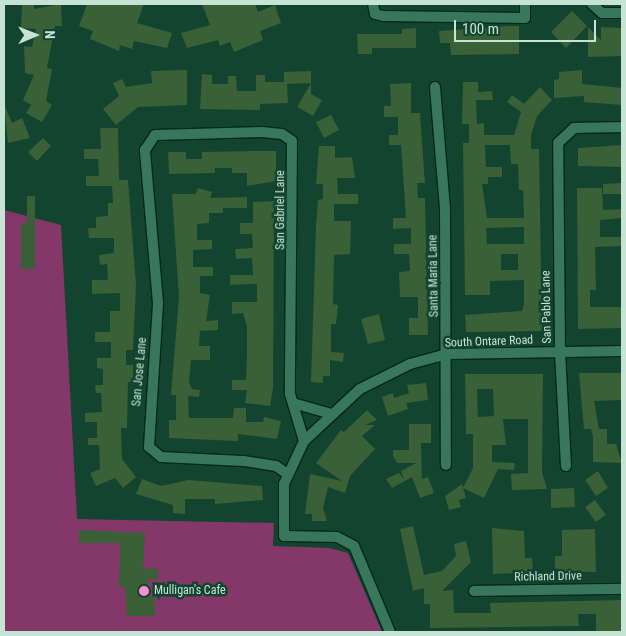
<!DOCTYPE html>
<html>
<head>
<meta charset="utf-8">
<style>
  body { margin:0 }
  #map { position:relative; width:626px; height:636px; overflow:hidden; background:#124430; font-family:"Roboto Condensed",sans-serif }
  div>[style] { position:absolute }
  .green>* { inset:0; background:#833869 }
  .building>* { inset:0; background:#396036 }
  .roads { filter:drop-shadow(1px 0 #05281a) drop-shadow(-1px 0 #05281a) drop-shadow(0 1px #05281a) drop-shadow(0 -1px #05281a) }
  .minor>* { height:10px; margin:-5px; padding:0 5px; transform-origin:5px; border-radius:5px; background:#38775b }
  .dots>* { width:14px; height:14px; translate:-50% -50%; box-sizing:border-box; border:2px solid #124430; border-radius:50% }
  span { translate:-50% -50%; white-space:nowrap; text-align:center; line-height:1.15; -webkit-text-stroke:5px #124430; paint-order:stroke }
  .street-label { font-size:12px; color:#c5e4d4 }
  .poi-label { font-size:12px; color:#c5e4d4 }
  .left { translate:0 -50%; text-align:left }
  .frame { position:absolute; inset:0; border:5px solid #c5e4d4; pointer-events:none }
  .north { position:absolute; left:10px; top:10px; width:50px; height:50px; -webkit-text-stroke:4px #124430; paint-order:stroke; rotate:89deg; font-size:14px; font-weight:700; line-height:20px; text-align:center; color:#c5e4d4 }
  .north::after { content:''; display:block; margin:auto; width:18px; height:22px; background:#c5e4d4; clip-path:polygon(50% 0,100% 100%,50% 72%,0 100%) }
  .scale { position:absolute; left:454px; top:20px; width:142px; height:22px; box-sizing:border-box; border:2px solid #c5e4d4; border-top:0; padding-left:6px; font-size:15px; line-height:18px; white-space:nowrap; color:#c5e4d4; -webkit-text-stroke:4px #124430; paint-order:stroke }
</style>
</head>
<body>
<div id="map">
  <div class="green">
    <div style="clip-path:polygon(4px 210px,61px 225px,77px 519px,274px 523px,273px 546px,329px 548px,348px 553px,382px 632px,4px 632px)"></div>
  </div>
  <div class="building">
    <div style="clip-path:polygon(22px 4px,34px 4px,34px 9px,61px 4px,62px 26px,55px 26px,47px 68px,52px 69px,46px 101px,52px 105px,42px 122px,26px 113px,31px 105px,23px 100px,34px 75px,25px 73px,24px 46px,32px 47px,36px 29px,21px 28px)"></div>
    <div style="clip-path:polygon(87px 4px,144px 4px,137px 23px,172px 33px,167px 48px,134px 41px,132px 49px,120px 45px,119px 51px,90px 39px,93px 31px,79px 26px)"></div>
    <div style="clip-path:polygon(202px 4px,255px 4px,258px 12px,275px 5px,281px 23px,260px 31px,263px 40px,234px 52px,230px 42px,220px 46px,218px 40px,187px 48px,181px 33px,210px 25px)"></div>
    <div style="clip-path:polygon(572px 11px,587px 26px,566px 48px,551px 32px)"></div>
    <div style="clip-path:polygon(510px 26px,519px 26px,519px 54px,451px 55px,450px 43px,440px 43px,439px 31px)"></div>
    <div style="clip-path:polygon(588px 27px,601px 40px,601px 27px,622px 28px,622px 56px,588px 57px)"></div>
    <div style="clip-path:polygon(416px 28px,416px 48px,372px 48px,372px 54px,358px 54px,357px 34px,402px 34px,402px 29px)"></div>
    <div style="clip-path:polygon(187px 70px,187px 105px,138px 107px,116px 125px,103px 109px,119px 96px,113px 83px,122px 79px,126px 87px,152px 83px,151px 71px)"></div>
    <div style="clip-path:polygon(582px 70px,582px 84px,622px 88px,622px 105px,584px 102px,584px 96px,554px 98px,554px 80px,559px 79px,559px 72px)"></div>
    <div style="clip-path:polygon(311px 71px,311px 94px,322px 100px,313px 116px,297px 107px,311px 83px,287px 84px,288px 103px,260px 104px,260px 110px,200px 109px,202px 74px,212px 75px,212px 84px,228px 84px,228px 76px,236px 76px,237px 91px,256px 91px,256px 75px,265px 75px,265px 82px,284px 82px,284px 72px)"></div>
    <div style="clip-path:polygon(evenodd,463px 82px,478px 82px,478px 92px,492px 91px,493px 100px,476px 100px,477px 124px,484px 123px,484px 135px,514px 135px,521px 112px,507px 102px,512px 95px,524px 104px,540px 87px,552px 100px,537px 116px,531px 135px,531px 149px,539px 149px,542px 331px,466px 332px,465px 315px,522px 311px,524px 304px,524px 280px,490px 281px,490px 295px,465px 295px,463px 143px,469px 143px,469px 124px,462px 124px,463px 82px,485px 145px,510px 145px,511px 164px,518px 164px,519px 190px,523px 190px,524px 218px,487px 218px,482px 184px,488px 184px,488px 177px,502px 177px,502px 167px,486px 167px,485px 145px,463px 82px,524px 227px,524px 244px,487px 244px,486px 228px,524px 227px,463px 82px,501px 254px,518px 254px,518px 270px,501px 270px,501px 254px)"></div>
    <div style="clip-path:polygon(411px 83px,411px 113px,420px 113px,424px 171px,425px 183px,417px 183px,418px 198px,425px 198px,428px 335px,409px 335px,409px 318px,418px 318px,418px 297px,400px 297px,399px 272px,410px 271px,409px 254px,394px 254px,394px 244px,411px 244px,411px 228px,393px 229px,393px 218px,406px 218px,401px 145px,389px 145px,389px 135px,398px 135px,398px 117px,384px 117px,384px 106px,391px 106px,390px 84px)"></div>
    <div style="clip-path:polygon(4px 104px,12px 123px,22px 118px,30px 138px,8px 143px)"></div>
    <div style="clip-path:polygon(331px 115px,339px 130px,324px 138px,316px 122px)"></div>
    <div style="clip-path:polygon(100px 128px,118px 128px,119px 180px,128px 180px,136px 285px,133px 350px,126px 350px,126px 365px,133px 365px,133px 382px,128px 382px,127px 428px,121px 428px,122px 459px,136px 477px,123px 488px,115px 478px,96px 486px,90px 473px,100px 469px,99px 445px,88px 445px,88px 438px,97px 438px,97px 422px,85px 422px,85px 413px,102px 412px,101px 393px,96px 393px,95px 385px,103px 385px,103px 369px,97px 368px,97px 358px,111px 358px,111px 342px,95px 342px,95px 332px,110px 332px,110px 311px,120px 311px,120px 293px,92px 294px,92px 280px,108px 280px,107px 264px,100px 265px,99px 255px,114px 253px,114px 238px,89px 238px,88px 228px,96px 228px,96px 217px,108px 216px,108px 203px,113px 203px,112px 186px,86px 186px,86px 176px,99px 176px,98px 159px,84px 159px,84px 149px,101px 149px)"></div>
    <div style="clip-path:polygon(43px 138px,51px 146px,37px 161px,28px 152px)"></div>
    <div style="clip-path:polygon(622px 145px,622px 167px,578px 166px,578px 148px)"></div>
    <div style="clip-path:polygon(319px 146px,335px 146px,335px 158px,352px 157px,355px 178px,337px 178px,338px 194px,358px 194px,358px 204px,334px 204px,334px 221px,351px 221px,350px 254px,334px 255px,333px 304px,338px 305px,336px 324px,331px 324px,331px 352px,344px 353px,343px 362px,330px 360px,330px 376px,323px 376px,323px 383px,311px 382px,316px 226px,318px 200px,323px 199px,323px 184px,316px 184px)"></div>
    <div style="clip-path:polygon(254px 151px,276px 151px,276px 181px,247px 186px,247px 173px,232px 173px,232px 168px,215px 168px,215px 173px,169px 174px,168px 152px,186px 152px,186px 159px,202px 159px,202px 152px)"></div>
    <div style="clip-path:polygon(622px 183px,622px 194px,603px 194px,603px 184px)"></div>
    <div style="clip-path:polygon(198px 188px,212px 192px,210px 198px,247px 197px,247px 208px,223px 208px,223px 213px,209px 213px,209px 223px,197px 224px,197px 240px,212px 240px,212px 249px,193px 250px,193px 267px,213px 267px,213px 276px,200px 276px,200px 293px,210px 295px,206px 321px,218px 320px,218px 330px,200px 331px,199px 346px,210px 346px,210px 360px,191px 360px,189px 382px,192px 389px,200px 390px,199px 397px,188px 396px,189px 418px,233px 418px,234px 408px,246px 408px,246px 422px,263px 422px,264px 417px,281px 421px,277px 439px,238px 434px,238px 441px,169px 438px,169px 420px,176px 420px,176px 395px,171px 395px,179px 297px,172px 194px,196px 194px)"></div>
    <div style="clip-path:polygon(577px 188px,602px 188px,603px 210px,622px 209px,622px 218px,600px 220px,600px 237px,622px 237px,622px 246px,595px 247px,596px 290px,590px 290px,590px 307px,622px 307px,622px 328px,578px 329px)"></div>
    <div style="clip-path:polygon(27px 196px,35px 196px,35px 269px,21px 269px,21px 223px,27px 223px)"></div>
    <div style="clip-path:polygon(274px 201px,273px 388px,270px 406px,245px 403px,247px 390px,232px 390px,232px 380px,246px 380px,247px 357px,247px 326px,243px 313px,232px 314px,232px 302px,257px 302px,257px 284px,230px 285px,230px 275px,253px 275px,252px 258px,236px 259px,235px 249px,253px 248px,252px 234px,240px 234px,240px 223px,253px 223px,253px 202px)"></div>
    <div style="clip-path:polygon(379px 314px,385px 340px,368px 344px,361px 319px)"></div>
    <div style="clip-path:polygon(579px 373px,621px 373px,621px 400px,594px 401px,599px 429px,607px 429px,607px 444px,616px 444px,622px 463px,593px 462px,593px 436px,591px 429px,584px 429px)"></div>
    <div style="clip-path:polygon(evenodd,465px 374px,543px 374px,542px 472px,547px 489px,512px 490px,511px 474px,528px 473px,528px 419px,503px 419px,506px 445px,492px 445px,492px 462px,515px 463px,514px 470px,498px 469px,484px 498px,463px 488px,473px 468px,473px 434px,466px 434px,465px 374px,477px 389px,493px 389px,494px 416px,478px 417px,477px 389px)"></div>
    <div style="clip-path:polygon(426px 383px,428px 400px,406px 403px,408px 409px,388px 416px,382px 397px,393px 393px,394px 398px,409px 393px,407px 385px)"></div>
    <div style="clip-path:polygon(367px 410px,377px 420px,365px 425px,375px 425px,362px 436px,375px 449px,350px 476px,345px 493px,328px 487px,323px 508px,327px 521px,312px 521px,312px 514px,305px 514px,310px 474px,342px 481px,316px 463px,341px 430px,344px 432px)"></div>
    <div style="clip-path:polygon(409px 424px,431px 424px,431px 443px,421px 443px,422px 479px,428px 477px,434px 493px,420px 498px,412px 477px,392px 488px,386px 479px,399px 473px,404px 479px,401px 471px,416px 463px,397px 463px,393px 456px,393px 450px,409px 450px)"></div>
    <div style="clip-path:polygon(598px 471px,608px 488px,596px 496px,585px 480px)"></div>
    <div style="clip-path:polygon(142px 479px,161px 486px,188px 480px,262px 486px,263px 500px,215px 504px,215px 499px,185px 499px,185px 514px,173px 513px,173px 505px,136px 494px)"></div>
    <div style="clip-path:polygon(462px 484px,466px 498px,459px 500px,461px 507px,449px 510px,445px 496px)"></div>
    <div style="clip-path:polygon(574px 488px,575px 507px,551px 508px,551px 489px)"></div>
    <div style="clip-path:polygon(595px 500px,606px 515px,596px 522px,585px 507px)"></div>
    <div style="clip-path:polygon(413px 526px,424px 575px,442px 571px,456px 556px,454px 544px,466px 541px,471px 562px,442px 591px,453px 590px,454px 613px,491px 613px,490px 603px,622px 600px,622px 632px,596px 632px,596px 614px,578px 614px,579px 626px,430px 628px,430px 604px,424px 604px,424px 588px,413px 591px,400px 529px)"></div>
    <div style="clip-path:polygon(492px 528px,524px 531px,525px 558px,532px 558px,533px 572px,493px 574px)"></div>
    <div style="clip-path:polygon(595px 529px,596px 572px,555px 571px,555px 556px,562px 556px,562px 530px)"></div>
    <div style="clip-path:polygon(79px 530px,145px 533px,143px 569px,158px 568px,158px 579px,148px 579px,148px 596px,155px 596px,155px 616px,127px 616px,125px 587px,119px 587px,120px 543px,79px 543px)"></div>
  </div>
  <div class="roads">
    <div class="minor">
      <div style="left:373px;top:4px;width:10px;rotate:79deg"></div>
      <div style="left:375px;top:14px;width:8px;rotate:14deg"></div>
      <div style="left:383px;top:16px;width:142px;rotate:0.8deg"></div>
      <div style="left:525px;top:18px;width:14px;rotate:-90deg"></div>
      <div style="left:592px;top:4px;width:13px;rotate:42deg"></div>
      <div style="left:602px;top:13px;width:20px"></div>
      <div style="left:435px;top:87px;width:121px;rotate:85.3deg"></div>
      <div style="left:445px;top:208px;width:257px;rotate:89.8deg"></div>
      <div style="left:293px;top:403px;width:40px;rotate:16deg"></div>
      <div style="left:566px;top:466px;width:114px;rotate:-93deg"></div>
      <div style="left:560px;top:352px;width:209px;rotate:-90.5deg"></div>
      <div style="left:558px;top:143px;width:22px;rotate:-43deg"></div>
      <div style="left:574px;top:128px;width:48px;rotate:-1.2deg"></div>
      <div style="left:286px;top:473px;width:12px;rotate:-145deg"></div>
      <div style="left:276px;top:466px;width:33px;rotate:-171deg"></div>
      <div style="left:243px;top:461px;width:82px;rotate:-177.2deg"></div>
      <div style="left:161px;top:457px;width:16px;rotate:-140deg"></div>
      <div style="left:149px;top:447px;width:144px;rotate:-86.4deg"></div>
      <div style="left:158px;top:303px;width:154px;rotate:-94.9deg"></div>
      <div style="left:145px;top:150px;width:18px;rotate:-56deg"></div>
      <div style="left:155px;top:135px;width:107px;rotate:-1.6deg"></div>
      <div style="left:262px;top:132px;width:20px;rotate:6deg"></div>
      <div style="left:282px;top:134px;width:12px;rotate:35deg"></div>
      <div style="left:292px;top:141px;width:253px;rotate:90.5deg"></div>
      <div style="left:290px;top:394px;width:49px;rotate:73.4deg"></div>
      <div style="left:474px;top:591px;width:148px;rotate:-0.8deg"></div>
      <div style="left:390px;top:632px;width:93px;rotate:-112.7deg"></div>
      <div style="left:354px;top:546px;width:19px;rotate:-152deg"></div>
      <div style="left:337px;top:537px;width:53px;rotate:-178.9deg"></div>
      <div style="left:284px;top:536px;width:52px;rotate:-90deg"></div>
      <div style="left:284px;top:484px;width:47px;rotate:-65.1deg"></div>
      <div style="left:304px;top:441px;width:76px;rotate:-42.9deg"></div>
      <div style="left:360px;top:389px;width:56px;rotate:-26.6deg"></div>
      <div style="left:410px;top:364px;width:38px;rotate:-15deg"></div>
      <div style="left:447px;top:354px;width:175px;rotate:-1deg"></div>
    </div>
  </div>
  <div class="dots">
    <div style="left:144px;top:591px;background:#f690d0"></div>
  </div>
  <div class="street-label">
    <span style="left:281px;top:210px;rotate:-90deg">San Gabriel Lane</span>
    <span style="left:434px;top:276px;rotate:-91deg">Santa Maria Lane</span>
    <span style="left:547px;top:307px;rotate:-91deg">San Pablo Lane</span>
    <span style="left:489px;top:342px;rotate:-2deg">South Ontare Road</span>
    <span style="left:140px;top:372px;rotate:-85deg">San Jose Lane</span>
    <span style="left:548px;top:577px;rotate:-1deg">Richland Drive</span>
  </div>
  <div class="poi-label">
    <span class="left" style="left:154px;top:591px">Mulligan's Cafe</span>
  </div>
  <div class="frame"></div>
  <div class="north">N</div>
  <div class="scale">100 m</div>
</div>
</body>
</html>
